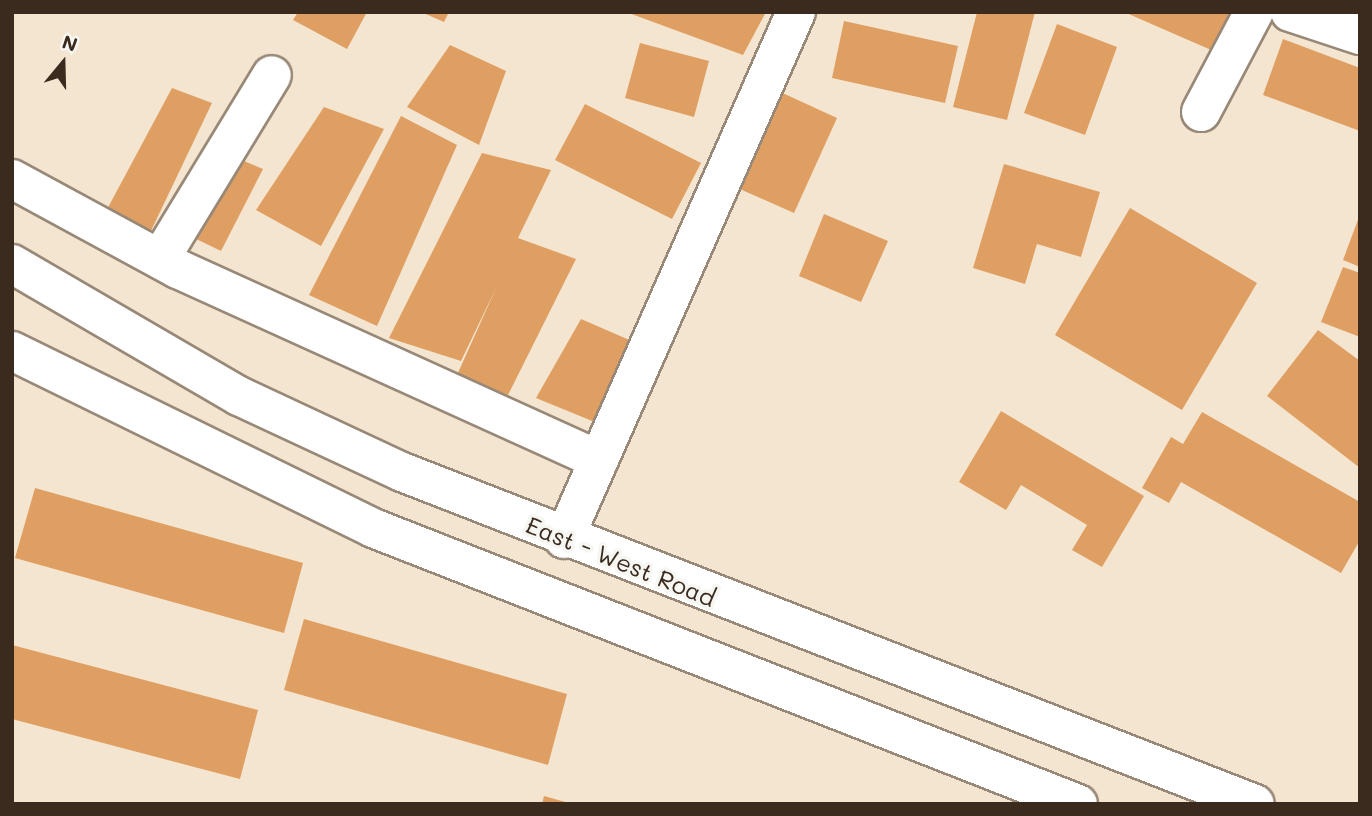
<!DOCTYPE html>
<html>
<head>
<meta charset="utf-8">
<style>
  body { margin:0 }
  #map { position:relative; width:1372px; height:816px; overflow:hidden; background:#f4e5d0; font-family:Mali,sans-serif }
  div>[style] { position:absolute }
  .building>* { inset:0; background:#df9f62 }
  .roads { filter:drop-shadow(2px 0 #988877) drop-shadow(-2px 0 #988877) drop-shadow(0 2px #988877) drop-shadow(0 -2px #988877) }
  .minor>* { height:38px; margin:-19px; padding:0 19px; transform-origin:19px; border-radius:19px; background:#fff }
  .major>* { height:38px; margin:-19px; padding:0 19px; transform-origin:19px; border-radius:19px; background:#fff }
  span { translate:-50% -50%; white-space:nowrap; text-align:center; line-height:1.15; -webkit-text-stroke:7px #f6f6f2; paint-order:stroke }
  .street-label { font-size:24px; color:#3b2a1e }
  .frame { position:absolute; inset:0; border:14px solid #3b2a1e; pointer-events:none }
  .north { position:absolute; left:28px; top:28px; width:70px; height:70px; -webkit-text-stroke:5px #f6f6f2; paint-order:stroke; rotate:19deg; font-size:19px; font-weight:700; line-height:28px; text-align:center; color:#3b2a1e }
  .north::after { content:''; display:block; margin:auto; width:24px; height:32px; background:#3b2a1e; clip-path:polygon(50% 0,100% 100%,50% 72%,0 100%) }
</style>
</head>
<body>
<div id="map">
  <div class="building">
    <div style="clip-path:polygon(298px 12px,367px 12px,347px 49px,293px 20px)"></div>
    <div style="clip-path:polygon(421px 12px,449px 12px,444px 22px)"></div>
    <div style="clip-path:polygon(626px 12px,766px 12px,743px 55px)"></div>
    <div style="clip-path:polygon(977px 12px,1035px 12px,1007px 120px,953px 107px)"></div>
    <div style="clip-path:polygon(1124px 12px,1235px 12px,1218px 53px)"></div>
    <div style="clip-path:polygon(844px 21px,958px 46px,945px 103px,832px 78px)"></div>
    <div style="clip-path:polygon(1057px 24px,1117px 47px,1085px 135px,1024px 113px)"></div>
    <div style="clip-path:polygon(1283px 39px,1360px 68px,1360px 131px,1263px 95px)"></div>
    <div style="clip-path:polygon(640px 43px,709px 61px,694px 117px,625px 98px)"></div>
    <div style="clip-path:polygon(450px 45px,506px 71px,479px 145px,407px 107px)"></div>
    <div style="clip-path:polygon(172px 88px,212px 103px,149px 235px,104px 215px)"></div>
    <div style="clip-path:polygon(776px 90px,837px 118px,794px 213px,733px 186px)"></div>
    <div style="clip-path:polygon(585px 104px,701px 163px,672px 219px,555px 160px)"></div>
    <div style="clip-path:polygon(324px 107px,384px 129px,321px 246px,256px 210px)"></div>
    <div style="clip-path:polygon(401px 116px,457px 145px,377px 326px,309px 295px)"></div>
    <div style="clip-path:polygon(482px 153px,551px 170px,518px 238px,576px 259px,508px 395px,457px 375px,497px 286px,461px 361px,389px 338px)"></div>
    <div style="clip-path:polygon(239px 159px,263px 169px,221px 251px,188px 235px)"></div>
    <div style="clip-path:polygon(1004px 164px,1100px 192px,1081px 257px,1037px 244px,1025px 284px,973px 268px)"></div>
    <div style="clip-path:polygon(1130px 208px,1257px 283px,1182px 410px,1055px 335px)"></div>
    <div style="clip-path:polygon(824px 214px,888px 241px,861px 302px,799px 276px)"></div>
    <div style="clip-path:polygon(1359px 217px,1360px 217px,1360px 267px,1343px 260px)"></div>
    <div style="clip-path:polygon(1343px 267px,1360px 273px,1360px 337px,1321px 322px)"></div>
    <div style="clip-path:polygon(581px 319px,634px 342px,597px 423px,536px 398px)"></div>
    <div style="clip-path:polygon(1318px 330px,1360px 361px,1360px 468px,1267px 396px)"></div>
    <div style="clip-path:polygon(1001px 411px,1144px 496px,1102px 567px,1072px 550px,1087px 525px,1021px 485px,1006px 510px,959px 482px)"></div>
    <div style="clip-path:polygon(1202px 412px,1360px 502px,1360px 540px,1341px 573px,1181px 482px,1169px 503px,1142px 488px,1171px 437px,1183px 444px)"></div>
    <div style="clip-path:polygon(35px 488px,303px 563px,284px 633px,15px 558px)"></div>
    <div style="clip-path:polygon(304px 619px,567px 694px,548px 765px,284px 690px)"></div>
    <div style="clip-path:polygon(12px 645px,258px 710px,240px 779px,12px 719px)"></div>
    <div style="clip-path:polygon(544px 796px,569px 803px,569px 804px,542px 804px)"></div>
  </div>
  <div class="roads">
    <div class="minor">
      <div style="left:1290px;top:12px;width:74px;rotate:18.2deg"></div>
      <div style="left:1201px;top:112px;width:113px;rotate:-62.1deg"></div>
      <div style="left:12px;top:179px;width:189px;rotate:28.5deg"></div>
      <div style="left:178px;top:269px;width:462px;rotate:24.4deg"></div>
      <div style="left:160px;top:259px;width:215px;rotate:-58.7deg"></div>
      <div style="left:564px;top:539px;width:576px;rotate:-66.24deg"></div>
    </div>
    <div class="major">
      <div style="left:12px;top:264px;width:263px;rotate:30.2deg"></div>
      <div style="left:239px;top:396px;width:180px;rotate:25deg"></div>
      <div style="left:402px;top:472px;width:915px;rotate:21.27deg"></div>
      <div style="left:12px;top:351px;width:402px;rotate:26.1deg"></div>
      <div style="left:373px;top:528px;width:757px;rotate:21.38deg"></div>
    </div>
  </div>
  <div class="street-label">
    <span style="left:621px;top:561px;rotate:22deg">East - West Road</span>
  </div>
  <div class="frame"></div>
  <div class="north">N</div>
</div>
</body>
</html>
